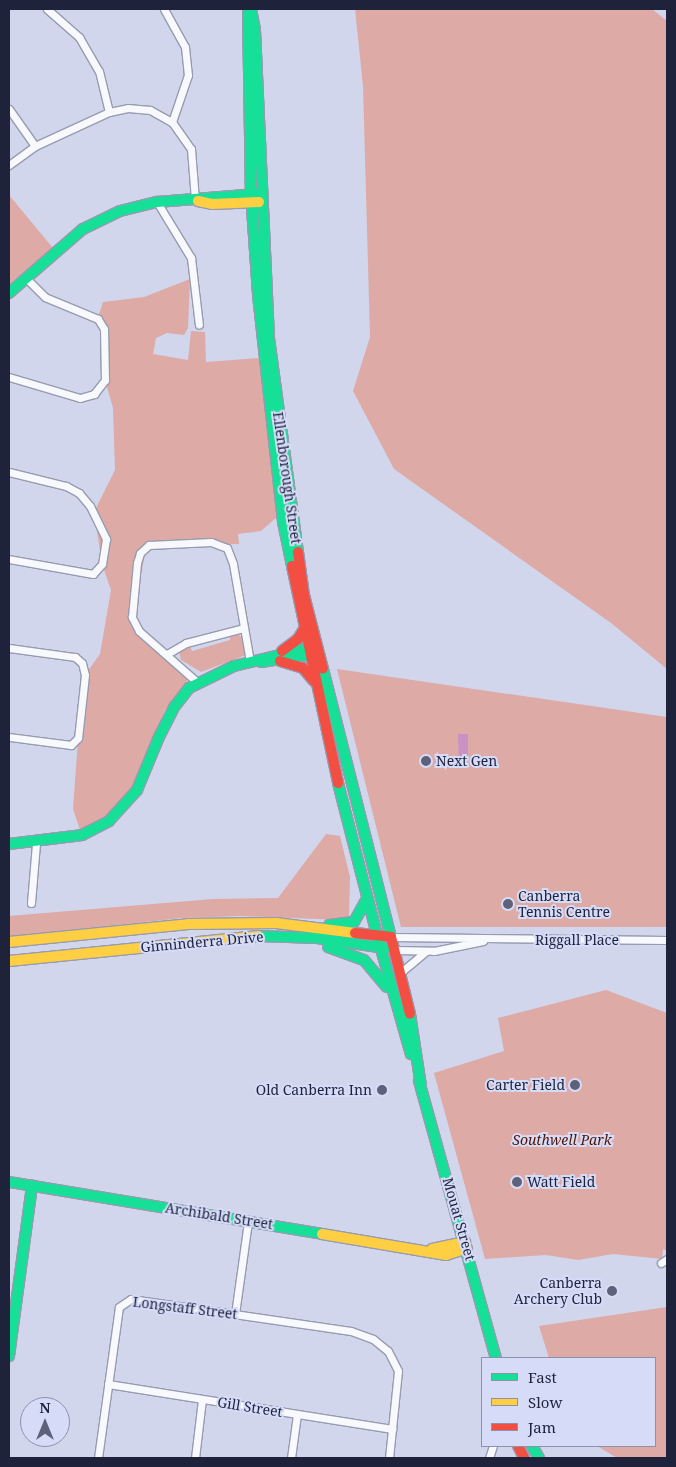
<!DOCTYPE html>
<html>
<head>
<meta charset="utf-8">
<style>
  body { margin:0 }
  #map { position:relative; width:676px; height:1467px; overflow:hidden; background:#d1d6ec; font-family:"Noto Serif",serif }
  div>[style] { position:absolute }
  .green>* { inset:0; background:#ddaaa6 }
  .water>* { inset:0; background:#c991c4 }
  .roads { filter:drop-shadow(1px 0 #979bb0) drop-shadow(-1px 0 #979bb0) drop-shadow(0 1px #979bb0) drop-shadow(0 -1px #979bb0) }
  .street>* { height:7px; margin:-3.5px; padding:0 3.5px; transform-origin:3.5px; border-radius:3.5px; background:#f8f9fc }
  .fast>* { height:10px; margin:-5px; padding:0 5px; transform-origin:5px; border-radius:5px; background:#16e098 }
  .slow>* { height:10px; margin:-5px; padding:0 5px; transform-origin:5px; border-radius:5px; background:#ffcf43 }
  .jam>* { height:10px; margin:-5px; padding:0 5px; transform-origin:5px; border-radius:5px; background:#f24e42 }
  .dots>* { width:14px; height:14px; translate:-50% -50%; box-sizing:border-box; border:2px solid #d6dcf8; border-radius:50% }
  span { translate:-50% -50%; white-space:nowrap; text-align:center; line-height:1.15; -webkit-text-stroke:4px #d6dcf8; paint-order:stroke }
  .street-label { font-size:14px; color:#1e223b }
  .poi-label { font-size:14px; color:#1e223b }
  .left { translate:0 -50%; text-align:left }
  .right { translate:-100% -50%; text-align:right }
  .park-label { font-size:14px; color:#511202; font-style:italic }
  .frame { position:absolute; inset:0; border:10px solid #1e223b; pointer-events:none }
  .legend { position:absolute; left:481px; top:1357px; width:175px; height:90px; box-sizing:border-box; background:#d6dcf8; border:1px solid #8c92ac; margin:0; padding:6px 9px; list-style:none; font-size:15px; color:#1e223b }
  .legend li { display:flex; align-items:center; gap:10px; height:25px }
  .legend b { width:25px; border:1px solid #8c92ac }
  .north { position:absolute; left:20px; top:1397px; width:50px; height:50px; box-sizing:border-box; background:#d6dcf8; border:1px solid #8c92ac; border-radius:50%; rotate:0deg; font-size:14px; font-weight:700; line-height:20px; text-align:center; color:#1e223b }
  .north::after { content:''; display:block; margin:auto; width:18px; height:22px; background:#5d6179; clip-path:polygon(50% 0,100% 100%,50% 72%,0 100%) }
</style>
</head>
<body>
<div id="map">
  <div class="green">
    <div style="clip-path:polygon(355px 9px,652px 9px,667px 21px,667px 669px,611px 623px,394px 469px,353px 391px,370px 337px,363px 86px)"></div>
    <div style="clip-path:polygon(9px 195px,53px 248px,9px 284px)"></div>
    <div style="clip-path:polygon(190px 279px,188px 328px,184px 335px,167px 333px,156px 338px,153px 354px,188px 360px,191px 331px,205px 332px,206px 362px,259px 358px,277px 517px,261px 531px,238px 534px,239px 544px,147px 544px,132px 621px,187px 675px,187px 683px,165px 710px,132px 787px,111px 813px,80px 830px,73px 809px,80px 712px,85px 675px,100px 654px,111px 590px,102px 564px,94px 512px,115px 470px,113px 408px,105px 380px,105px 347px,99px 314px,103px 302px,144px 297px)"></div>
    <div style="clip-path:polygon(237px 633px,242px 638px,246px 655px,201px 672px,181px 660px,179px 651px,185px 647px,190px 646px,192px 651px,230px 640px,230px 634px)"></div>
    <div style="clip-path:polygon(337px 669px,667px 717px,667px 927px,401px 927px)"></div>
    <div style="clip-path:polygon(326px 834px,340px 836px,350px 877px,349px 917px,342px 920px,239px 916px,182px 918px,9px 937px,9px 916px,213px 899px,278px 898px)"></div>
    <div style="clip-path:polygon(606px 990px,667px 1013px,667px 1251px,663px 1249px,662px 1259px,613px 1254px,578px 1260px,546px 1255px,485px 1259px,434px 1073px,504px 1051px,498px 1018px)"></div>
    <div style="clip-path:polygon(667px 1307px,667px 1458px,617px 1458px,597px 1446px,655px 1446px,655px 1358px,549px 1358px,539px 1326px)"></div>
  </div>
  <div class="water">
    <div style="clip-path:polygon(458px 734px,468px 734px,468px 761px,459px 761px)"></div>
  </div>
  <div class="roads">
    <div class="street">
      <div style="left:47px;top:9px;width:43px;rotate:41.2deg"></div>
      <div style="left:79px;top:37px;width:39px;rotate:60deg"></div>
      <div style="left:99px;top:71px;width:42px;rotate:76.3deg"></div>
      <div style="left:164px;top:9px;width:43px;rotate:61.1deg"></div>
      <div style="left:185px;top:47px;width:28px;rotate:84deg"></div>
      <div style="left:188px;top:75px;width:50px;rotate:108.8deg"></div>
      <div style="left:9px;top:109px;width:45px;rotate:54.9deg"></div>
      <div style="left:9px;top:165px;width:32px;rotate:-36deg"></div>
      <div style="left:35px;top:146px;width:81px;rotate:-24.7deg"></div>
      <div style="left:109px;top:112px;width:19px;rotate:-12deg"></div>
      <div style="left:128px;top:108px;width:22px;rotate:5deg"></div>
      <div style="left:150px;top:110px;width:25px;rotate:29deg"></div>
      <div style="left:172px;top:122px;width:33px;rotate:55deg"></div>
      <div style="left:191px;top:149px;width:51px;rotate:85.5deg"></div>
      <div style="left:157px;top:202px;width:66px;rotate:58.7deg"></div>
      <div style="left:191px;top:258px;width:67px;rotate:83.2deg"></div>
      <div style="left:9px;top:377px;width:74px;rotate:16.5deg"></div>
      <div style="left:80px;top:398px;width:15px;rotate:-16deg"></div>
      <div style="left:94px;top:394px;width:18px;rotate:-52deg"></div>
      <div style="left:105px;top:380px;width:51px;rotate:-91.1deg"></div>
      <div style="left:104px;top:329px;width:12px;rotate:-121deg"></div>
      <div style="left:98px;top:319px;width:57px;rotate:-157.5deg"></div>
      <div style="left:45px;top:297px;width:27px;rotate:-135deg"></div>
      <div style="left:9px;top:472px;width:59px;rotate:13.8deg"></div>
      <div style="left:66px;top:486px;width:15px;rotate:28deg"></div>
      <div style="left:79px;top:493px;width:17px;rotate:50deg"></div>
      <div style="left:90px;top:506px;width:37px;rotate:64deg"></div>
      <div style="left:106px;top:539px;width:25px;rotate:99deg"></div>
      <div style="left:102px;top:564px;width:13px;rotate:132deg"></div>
      <div style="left:93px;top:574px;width:85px;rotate:-169.9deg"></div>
      <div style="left:9px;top:648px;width:67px;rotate:7.8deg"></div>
      <div style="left:75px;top:657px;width:9px;rotate:41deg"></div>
      <div style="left:82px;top:663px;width:12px;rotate:76deg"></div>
      <div style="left:85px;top:675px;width:63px;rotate:96.3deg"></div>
      <div style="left:78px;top:738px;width:10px;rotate:135deg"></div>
      <div style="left:71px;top:745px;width:63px;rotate:-172.6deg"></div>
      <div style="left:167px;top:654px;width:22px;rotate:-30deg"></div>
      <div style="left:186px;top:643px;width:60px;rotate:-14.5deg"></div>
      <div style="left:197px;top:682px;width:77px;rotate:-138.7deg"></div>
      <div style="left:139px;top:631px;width:16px;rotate:-117deg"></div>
      <div style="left:132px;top:617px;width:54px;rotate:-84.7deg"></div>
      <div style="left:137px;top:563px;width:10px;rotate:-73deg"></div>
      <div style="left:140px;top:553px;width:12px;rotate:-42deg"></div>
      <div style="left:149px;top:545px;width:62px;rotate:-2.8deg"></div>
      <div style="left:211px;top:542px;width:17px;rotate:21deg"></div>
      <div style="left:227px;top:548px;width:17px;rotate:69deg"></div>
      <div style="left:233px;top:564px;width:98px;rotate:80.1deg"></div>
      <div style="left:31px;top:903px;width:60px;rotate:-85.2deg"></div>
      <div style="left:391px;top:937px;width:276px;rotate:0.6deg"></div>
      <div style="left:395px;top:950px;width:39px;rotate:1deg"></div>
      <div style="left:434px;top:951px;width:50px;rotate:-11.5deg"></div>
      <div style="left:400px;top:973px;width:33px;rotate:-40deg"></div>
      <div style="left:661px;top:1263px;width:7px;rotate:-34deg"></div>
      <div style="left:235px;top:1314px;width:94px;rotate:-82deg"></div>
      <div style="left:108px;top:1384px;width:288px;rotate:9deg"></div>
      <div style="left:98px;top:1458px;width:152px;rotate:-82.1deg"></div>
      <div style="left:119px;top:1307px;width:14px;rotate:-34deg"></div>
      <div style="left:131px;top:1299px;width:222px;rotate:8.3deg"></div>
      <div style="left:351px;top:1331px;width:23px;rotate:20deg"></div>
      <div style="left:373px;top:1339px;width:19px;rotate:39deg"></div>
      <div style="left:388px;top:1351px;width:22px;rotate:63deg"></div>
      <div style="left:398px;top:1371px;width:87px;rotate:95.9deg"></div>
      <div style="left:195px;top:1458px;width:59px;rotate:-83.2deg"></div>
      <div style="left:291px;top:1458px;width:44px;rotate:-82.2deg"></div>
      <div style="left:489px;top:1458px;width:13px;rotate:-72deg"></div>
    </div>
    <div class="fast">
      <div style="left:251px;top:9px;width:21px;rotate:79deg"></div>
      <div style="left:255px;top:30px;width:308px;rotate:87.4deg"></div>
      <div style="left:269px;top:338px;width:216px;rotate:82.3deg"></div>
      <div style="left:248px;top:11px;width:183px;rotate:89.1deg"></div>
      <div style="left:251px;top:194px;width:101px;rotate:86deg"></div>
      <div style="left:258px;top:295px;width:228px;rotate:83.7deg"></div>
      <div style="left:283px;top:522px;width:45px;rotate:78.4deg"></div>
      <div style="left:9px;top:293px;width:98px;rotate:-40.9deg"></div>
      <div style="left:83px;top:229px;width:41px;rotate:-25.9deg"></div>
      <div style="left:120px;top:211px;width:38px;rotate:-14deg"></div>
      <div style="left:157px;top:202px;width:101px;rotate:-4.5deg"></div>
      <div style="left:261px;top:662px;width:46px;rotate:-8.8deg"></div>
      <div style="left:323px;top:669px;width:276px;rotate:75.8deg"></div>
      <div style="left:338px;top:783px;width:157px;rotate:75.6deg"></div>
      <div style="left:9px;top:844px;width:74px;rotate:-7deg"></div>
      <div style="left:82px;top:835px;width:30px;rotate:-27deg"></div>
      <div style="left:109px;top:821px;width:42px;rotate:-47.9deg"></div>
      <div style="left:137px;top:790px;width:57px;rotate:-67.5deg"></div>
      <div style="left:159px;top:737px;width:35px;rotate:-63deg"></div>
      <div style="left:175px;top:706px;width:23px;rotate:-52deg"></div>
      <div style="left:189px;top:688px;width:50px;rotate:-26.1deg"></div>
      <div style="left:234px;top:666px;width:81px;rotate:-13.5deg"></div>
      <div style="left:329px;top:925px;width:25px;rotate:-7deg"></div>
      <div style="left:354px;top:922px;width:26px;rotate:-61deg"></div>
      <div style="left:377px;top:935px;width:124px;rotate:74.1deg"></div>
      <div style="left:259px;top:936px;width:58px;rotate:2deg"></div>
      <div style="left:317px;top:938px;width:69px;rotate:8.4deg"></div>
      <div style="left:328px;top:947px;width:38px;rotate:20deg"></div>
      <div style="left:364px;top:960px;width:35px;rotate:50deg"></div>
      <div style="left:410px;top:1014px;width:73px;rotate:81.3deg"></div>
      <div style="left:419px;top:1081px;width:288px;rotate:74.5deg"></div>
      <div style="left:9px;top:1182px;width:317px;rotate:9.4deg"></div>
      <div style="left:9px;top:1356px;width:172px;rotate:-82.3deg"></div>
      <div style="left:532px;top:1446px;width:14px;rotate:60deg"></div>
    </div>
    <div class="slow">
      <div style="left:198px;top:201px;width:14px;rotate:12deg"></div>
      <div style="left:212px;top:204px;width:47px;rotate:-2.4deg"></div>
      <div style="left:9px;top:942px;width:180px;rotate:-5.7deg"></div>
      <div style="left:188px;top:924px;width:88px;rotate:-0.7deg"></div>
      <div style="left:276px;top:923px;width:80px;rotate:7.2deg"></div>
      <div style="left:9px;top:961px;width:251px;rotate:-5.7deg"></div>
      <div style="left:322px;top:1234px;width:126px;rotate:9.6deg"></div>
      <div style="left:446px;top:1255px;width:22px;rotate:-18deg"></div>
      <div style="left:432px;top:1249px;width:34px;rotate:-12deg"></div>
    </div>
    <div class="jam">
      <div style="left:298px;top:552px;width:43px;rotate:82.1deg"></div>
      <div style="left:304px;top:595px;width:76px;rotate:75.6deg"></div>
      <div style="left:292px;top:566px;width:222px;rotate:78deg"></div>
      <div style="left:282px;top:651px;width:20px;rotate:-37deg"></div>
      <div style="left:298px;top:639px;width:12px;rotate:-59deg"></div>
      <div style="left:280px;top:661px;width:24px;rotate:17deg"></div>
      <div style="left:303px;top:668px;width:17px;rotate:50deg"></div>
      <div style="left:355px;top:933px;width:36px;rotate:6deg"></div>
      <div style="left:391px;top:937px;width:79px;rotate:76.1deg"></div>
      <div style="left:518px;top:1446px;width:13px;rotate:63deg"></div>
    </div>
  </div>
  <div class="dots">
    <div style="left:426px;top:761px;background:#5d6179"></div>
    <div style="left:508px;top:904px;background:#5d6179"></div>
    <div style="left:575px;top:1085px;background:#5d6179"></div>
    <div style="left:382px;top:1090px;background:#5d6179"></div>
    <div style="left:517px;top:1182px;background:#5d6179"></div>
    <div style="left:612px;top:1291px;background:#5d6179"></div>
  </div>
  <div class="street-label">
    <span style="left:287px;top:478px;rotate:82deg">Ellenborough Street</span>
    <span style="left:577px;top:940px">Riggall Place</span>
    <span style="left:202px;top:942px;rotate:-5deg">Ginninderra Drive</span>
    <span style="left:219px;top:1216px;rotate:9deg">Archibald Street</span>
    <span style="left:459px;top:1219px;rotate:74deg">Mouat Street</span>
    <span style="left:185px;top:1308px;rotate:7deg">Longstaff Street</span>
    <span style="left:250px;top:1407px;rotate:9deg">Gill Street</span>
  </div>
  <div class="poi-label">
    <span class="left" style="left:436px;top:761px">Next Gen</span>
    <span class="left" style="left:518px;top:904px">Canberra<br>Tennis Centre</span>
    <span class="right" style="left:565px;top:1085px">Carter Field</span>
    <span class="right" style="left:372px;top:1090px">Old Canberra Inn</span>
    <span class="left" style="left:527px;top:1182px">Watt Field</span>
    <span class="right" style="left:602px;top:1291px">Canberra<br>Archery Club</span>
  </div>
  <div class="park-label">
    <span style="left:562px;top:1140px">Southwell Park</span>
  </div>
  <div class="frame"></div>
  <ul class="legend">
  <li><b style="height:6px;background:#16e098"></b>Fast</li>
  <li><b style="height:6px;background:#ffcf43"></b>Slow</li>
  <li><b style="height:6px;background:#f24e42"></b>Jam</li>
  </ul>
  <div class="north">N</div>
</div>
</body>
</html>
